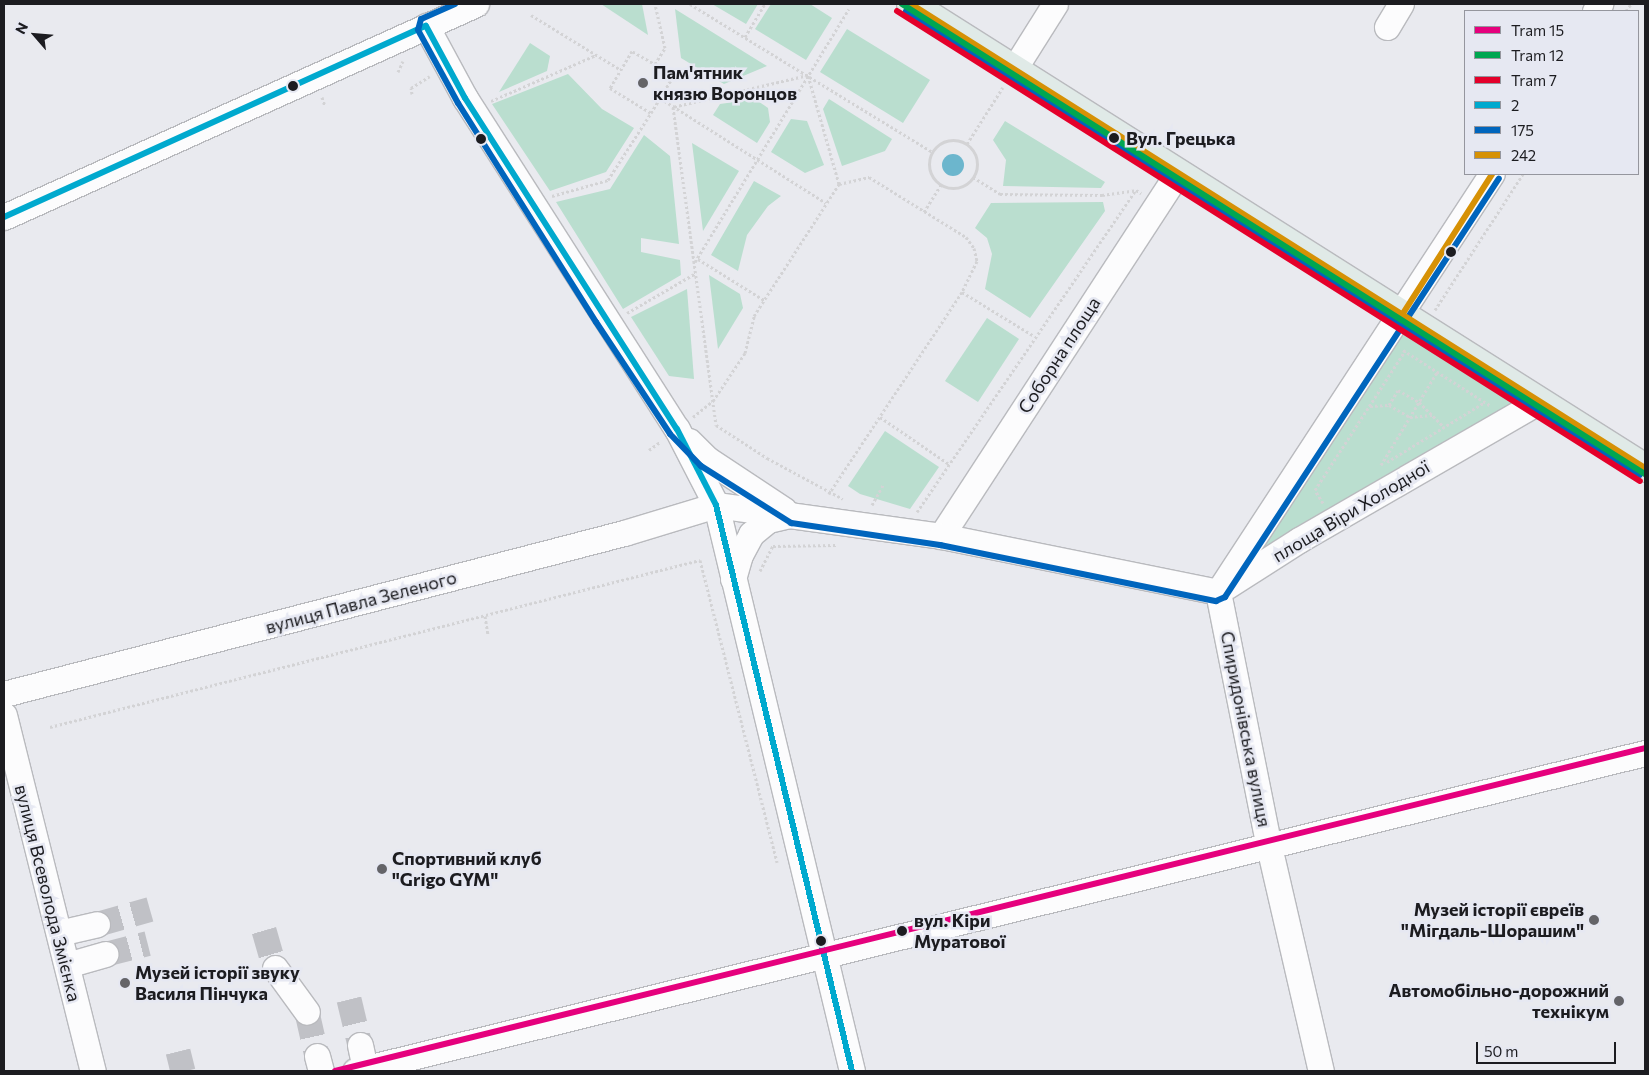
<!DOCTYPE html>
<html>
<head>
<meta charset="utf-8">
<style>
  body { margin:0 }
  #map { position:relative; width:1649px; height:1075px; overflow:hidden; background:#e9eaef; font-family:Commissioner,sans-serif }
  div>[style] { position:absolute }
  .green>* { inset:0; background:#badecf }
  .water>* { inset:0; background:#6cb6cd }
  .round { border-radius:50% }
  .minor-tunnel>* { height:25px; margin-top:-12.5px; transform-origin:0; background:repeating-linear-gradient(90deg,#c0c1c6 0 25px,transparent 0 37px) }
  .path>* { height:3px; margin-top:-1.5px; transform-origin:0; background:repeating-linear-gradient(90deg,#d3d3d5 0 2.5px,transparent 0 5px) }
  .path>.ring { margin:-1.5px; padding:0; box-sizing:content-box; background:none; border:3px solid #d3d3d5; border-radius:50% }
  .roads { filter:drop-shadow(1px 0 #b9babe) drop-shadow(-1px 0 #b9babe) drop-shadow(0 1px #b9babe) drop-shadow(0 -1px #b9babe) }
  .minor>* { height:25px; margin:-12.5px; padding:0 12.5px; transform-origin:12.5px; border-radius:12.5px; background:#fcfcfd }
  .major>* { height:28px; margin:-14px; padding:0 14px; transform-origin:14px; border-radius:14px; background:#e0eae7 }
  .bus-1>* { height:6px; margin:-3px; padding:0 3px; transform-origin:3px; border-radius:3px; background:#00a9ce }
  .bus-2>* { height:6px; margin:-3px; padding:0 3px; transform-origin:3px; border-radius:3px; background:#0065bd }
  .bus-3>* { height:6px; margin:-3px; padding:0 3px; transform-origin:3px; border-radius:3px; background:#d69105 }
  .tram-1>* { height:6px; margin:-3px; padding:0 3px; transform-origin:3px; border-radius:3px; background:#e5007d }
  .tram-2>* { height:6px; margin:-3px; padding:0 3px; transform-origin:3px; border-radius:3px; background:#00a651 }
  .tram-3>* { height:6px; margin:-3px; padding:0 3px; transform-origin:3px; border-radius:3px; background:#e4002b }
  .dots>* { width:14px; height:14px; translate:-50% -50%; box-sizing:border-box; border:2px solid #e6e8f2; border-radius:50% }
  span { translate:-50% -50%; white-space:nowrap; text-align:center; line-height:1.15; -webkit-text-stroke:5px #e6e8f2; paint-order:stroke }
  .poi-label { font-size:18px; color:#1c1c20; font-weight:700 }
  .left { translate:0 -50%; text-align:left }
  .right { translate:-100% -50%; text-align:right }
  .stop-label { font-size:18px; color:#1c1c20; font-weight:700 }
  .street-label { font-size:18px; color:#1c1c20 }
  .frame { position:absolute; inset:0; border:5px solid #1c1c20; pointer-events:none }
  .legend { position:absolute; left:1464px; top:10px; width:175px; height:165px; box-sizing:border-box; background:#e6e8f2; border:1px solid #95969e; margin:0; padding:6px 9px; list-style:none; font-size:15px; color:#1c1c20 }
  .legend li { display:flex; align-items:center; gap:10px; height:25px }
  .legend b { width:25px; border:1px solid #95969e }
  .north { position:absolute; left:10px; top:10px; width:50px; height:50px; -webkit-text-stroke:4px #e6e8f2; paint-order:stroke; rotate:297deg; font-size:14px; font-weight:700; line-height:20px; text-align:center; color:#1c1c20 }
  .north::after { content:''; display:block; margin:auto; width:18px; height:22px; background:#1c1c20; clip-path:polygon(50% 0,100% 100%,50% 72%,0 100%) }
  .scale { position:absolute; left:1476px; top:1042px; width:140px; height:22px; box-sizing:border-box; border:2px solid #1c1c20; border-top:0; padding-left:6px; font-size:15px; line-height:18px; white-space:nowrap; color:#1c1c20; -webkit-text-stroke:4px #e6e8f2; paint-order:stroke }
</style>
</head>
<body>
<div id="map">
  <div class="green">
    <div style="clip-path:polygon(601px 4px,642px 4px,648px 35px)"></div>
    <div style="clip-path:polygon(712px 4px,758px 4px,746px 24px)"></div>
    <div style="clip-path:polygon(771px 4px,810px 4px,832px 18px,806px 60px,755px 29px)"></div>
    <div style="clip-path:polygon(675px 9px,767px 66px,724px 84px,681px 58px)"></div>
    <div style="clip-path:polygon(847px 29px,930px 80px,903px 123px,820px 72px)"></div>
    <div style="clip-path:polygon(530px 43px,550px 56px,547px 71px,499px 92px)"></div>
    <div style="clip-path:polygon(568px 74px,602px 109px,634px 128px,606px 172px,550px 191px,492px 104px)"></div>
    <div style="clip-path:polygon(755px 99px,768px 108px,770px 122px,757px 143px,713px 115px,720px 104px)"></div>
    <div style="clip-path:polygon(829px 99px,892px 139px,885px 151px,842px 166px,823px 109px)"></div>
    <div style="clip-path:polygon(791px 119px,807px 121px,824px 165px,805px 173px,771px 152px)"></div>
    <div style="clip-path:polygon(1005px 121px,1105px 182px,1101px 188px,1003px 186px,1006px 160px,993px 140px)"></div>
    <div style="clip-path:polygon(644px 135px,670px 156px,679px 244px,641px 238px,641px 252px,680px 260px,681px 275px,623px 309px,556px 202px,610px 189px)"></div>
    <div style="clip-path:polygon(692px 143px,739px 171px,703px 231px)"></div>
    <div style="clip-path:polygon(754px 181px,781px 196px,768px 206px,747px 235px,738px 271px,711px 255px)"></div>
    <div style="clip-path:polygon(1103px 202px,1105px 211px,1030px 318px,985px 289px,992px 254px,987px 238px,975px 228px,991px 203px)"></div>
    <div style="clip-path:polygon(709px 275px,740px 294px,743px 308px,718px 349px)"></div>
    <div style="clip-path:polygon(687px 289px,694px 379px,669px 376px,631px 317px)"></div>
    <div style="clip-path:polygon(1402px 315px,1540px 401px,1218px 592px)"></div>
    <div style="clip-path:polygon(987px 318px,1019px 339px,978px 402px,945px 381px)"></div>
    <div style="clip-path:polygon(885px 431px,939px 467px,910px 509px,860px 494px,848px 486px)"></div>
  </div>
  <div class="water">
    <div class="round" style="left:942px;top:154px;width:22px;height:22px"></div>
  </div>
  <div class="minor-tunnel">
    <div style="left:97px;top:924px;width:55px;rotate:-15.8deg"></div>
    <div style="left:264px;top:930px;width:40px;rotate:74deg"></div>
    <div style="left:105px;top:954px;width:44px;rotate:-14.3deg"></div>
    <div style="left:349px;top:999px;width:47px;rotate:76.6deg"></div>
    <div style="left:307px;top:1012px;width:45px;rotate:77.2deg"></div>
    <div style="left:178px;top:1051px;width:21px;rotate:76deg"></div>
  </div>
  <div class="path">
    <div style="left:690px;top:4px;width:284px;rotate:31.4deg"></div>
    <div style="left:1626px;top:11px;width:9px;rotate:-54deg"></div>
    <div style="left:531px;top:15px;width:105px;rotate:31.4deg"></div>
    <div style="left:745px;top:37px;width:39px;rotate:-59deg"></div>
    <div style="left:655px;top:64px;width:19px;rotate:-58deg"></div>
    <div style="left:665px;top:48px;width:45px;rotate:-102.8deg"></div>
    <div style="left:398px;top:72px;width:12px;rotate:-66deg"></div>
    <div style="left:412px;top:94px;width:6px;rotate:-99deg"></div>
    <div style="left:411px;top:88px;width:22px;rotate:-32deg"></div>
    <div style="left:322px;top:97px;width:9px;rotate:72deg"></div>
    <div style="left:660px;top:98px;width:196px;rotate:32.3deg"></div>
    <div style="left:491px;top:101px;width:115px;rotate:-23.7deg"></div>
    <div class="ring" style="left:929px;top:140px;width:45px;height:45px"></div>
    <div style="left:967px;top:144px;width:67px;rotate:-57.7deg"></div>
    <div style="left:973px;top:177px;width:32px;rotate:32deg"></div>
    <div style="left:1000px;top:194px;width:102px;rotate:0.6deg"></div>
    <div style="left:1102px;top:195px;width:34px;rotate:-8deg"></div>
    <div style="left:1136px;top:190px;width:6px;rotate:31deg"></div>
    <div style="left:839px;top:184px;width:113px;rotate:-105.9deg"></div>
    <div style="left:808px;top:75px;width:139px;rotate:166.7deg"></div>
    <div style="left:673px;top:107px;width:321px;rotate:82.3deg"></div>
    <div style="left:716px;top:425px;width:61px;rotate:32.9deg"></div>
    <div style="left:767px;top:458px;width:86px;rotate:28.3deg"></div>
    <div style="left:552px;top:196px;width:58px;rotate:-15.9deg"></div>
    <div style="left:608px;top:180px;width:80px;rotate:-57.3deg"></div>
    <div style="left:651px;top:113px;width:44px;rotate:-58.8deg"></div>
    <div style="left:674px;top:75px;width:48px;rotate:-150.3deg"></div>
    <div style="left:632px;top:51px;width:43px;rotate:120.7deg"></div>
    <div style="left:610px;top:88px;width:48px;rotate:31.4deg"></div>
    <div style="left:924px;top:212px;width:32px;rotate:-58deg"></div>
    <div style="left:698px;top:259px;width:78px;rotate:31.8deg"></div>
    <div style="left:695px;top:262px;width:296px;rotate:-58.7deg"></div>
    <div style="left:962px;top:292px;width:84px;rotate:31.4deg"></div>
    <div style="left:1435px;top:310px;width:162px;rotate:-57.1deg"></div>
    <div style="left:627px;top:313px;width:80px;rotate:-30.1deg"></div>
    <div style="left:1403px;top:350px;width:104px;rotate:32.5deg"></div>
    <div style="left:1389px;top:405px;width:17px;rotate:-59deg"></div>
    <div style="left:1398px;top:390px;width:24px;rotate:30deg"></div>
    <div style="left:1419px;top:402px;width:35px;rotate:45deg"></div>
    <div style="left:1370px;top:406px;width:19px;rotate:-3deg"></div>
    <div style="left:1389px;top:405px;width:24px;rotate:30deg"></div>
    <div style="left:1410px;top:417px;width:22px;rotate:-5deg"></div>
    <div style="left:693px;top:417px;width:26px;rotate:-39deg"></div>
    <div style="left:713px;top:401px;width:58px;rotate:-56.3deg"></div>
    <div style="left:745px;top:353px;width:38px;rotate:-76deg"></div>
    <div style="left:754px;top:316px;width:157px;rotate:-57.2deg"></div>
    <div style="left:839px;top:184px;width:31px;rotate:-13deg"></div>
    <div style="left:869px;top:177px;width:114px;rotate:31.7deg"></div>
    <div style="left:966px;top:237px;width:14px;rotate:54deg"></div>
    <div style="left:974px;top:248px;width:13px;rotate:77deg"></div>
    <div style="left:977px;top:261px;width:34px;rotate:116deg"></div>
    <div style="left:962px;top:292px;width:242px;rotate:123.4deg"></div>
    <div style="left:880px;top:417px;width:83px;rotate:34.3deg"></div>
    <div style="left:649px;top:450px;width:14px;rotate:-36deg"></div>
    <div style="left:1387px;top:462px;width:115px;rotate:-31.5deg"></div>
    <div style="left:1381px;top:465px;width:109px;rotate:-58.9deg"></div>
    <div style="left:1323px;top:503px;width:15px;rotate:-122deg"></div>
    <div style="left:1315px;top:490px;width:166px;rotate:-57.1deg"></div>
    <div style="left:872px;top:505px;width:23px;rotate:-61deg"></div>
    <div style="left:917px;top:512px;width:389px;rotate:-55.8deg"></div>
    <div style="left:760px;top:571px;width:28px;rotate:-63deg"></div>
    <div style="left:773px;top:546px;width:63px;rotate:-0.9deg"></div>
    <div style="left:485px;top:616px;width:18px;rotate:81deg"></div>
    <div style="left:50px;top:727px;width:671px;rotate:-14.41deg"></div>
    <div style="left:700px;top:560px;width:312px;rotate:75.7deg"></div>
  </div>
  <div class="roads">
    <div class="minor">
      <div style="left:1595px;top:11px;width:9px;rotate:-54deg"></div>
      <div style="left:426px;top:26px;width:82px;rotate:61.6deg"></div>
      <div style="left:465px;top:98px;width:393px;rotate:57.4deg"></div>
      <div style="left:677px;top:429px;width:85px;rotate:62.8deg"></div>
      <div style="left:716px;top:505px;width:582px;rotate:76.49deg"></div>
      <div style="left:1387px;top:27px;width:27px;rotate:-59deg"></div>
      <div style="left:1014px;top:69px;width:77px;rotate:-57.8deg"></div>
      <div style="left:4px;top:217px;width:518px;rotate:-24.29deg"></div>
      <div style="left:689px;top:441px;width:25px;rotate:45deg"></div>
      <div style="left:707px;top:459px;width:92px;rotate:33.5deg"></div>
      <div style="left:941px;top:536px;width:434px;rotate:-56.9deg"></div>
      <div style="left:733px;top:579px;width:25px;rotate:-74deg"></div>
      <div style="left:740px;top:555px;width:24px;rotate:-62deg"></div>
      <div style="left:751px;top:534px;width:22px;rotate:-39deg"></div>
      <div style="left:768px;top:520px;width:23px;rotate:-13deg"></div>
      <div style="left:1227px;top:586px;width:85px;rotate:-32.6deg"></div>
      <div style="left:1299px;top:540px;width:278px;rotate:-30deg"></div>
      <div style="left:1218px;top:592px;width:500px;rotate:-56.8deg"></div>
      <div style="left:1218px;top:592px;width:255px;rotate:78.7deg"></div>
      <div style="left:1268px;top:842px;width:235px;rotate:77deg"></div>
      <div style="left:4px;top:694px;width:641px;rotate:-14.56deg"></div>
      <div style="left:624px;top:533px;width:96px;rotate:-16.9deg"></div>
      <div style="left:716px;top:505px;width:227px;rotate:7.8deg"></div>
      <div style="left:941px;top:536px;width:283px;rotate:11.4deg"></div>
      <div style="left:4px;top:715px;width:367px;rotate:76deg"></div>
      <div style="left:59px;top:933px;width:39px;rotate:-13deg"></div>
      <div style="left:67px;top:965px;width:40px;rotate:-16deg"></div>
      <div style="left:275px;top:968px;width:54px;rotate:54deg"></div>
      <div style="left:360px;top:1045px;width:25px;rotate:78deg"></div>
      <div style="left:317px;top:1056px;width:16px;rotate:75deg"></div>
      <div style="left:355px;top:1071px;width:1329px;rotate:-13.85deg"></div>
    </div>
    <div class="major">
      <div style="left:911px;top:4px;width:868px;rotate:32.3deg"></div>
    </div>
  </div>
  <div class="bus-1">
    <div style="left:426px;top:26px;width:82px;rotate:61.6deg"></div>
    <div style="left:465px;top:98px;width:393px;rotate:57.4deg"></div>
    <div style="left:677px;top:429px;width:85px;rotate:62.8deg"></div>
    <div style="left:716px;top:505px;width:582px;rotate:76.49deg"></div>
    <div style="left:4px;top:217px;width:463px;rotate:-24.4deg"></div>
  </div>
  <div class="bus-2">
    <div style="left:455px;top:4px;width:37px;rotate:156deg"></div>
    <div style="left:421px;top:19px;width:11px;rotate:105deg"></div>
    <div style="left:418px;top:30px;width:83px;rotate:61.3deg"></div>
    <div style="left:458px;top:103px;width:259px;rotate:57.8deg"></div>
    <div style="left:596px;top:322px;width:134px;rotate:56.5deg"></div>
    <div style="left:670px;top:434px;width:45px;rotate:45.9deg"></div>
    <div style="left:701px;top:466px;width:107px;rotate:32.3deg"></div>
    <div style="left:791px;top:523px;width:151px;rotate:8.4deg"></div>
    <div style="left:940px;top:545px;width:282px;rotate:11.5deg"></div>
    <div style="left:1216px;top:601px;width:10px;rotate:-24deg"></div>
    <div style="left:1225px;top:597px;width:500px;rotate:-56.8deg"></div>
    <div style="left:906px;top:11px;width:868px;rotate:32.3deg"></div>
  </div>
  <div class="bus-3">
    <div style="left:911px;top:4px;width:868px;rotate:32.3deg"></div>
    <div style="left:1402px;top:315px;width:167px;rotate:-57.4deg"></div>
  </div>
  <div class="tram-1">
    <div style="left:335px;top:1071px;width:1349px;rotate:-13.85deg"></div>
  </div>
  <div class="tram-2">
    <div style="left:902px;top:4px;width:879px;rotate:32.32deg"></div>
  </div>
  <div class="tram-3">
    <div style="left:897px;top:11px;width:879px;rotate:32.32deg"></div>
  </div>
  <div class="dots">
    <div style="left:643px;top:83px;background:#646468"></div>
    <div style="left:293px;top:86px;background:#1c1c20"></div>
    <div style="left:1114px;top:138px;background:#1c1c20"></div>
    <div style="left:481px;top:139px;background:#1c1c20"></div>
    <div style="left:1451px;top:252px;background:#1c1c20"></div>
    <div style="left:382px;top:869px;background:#646468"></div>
    <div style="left:1594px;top:920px;background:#646468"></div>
    <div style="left:902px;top:931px;background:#1c1c20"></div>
    <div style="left:821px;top:941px;background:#1c1c20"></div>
    <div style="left:125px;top:983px;background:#646468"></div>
    <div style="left:1619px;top:1001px;background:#646468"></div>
  </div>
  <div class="poi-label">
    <span class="left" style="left:653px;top:83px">Пам'ятник<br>князю Воронцов</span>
    <span class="left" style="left:392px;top:869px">Спортивний клуб<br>"Grigo GYM"</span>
    <span class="right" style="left:1584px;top:920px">Музей історії євреїв<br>"Мігдаль-Шорашим"</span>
    <span class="left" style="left:135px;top:983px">Музей історії звуку<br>Василя Пінчука</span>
    <span class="right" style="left:1609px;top:1001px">Автомобільно-дорожний<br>технікум</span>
  </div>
  <div class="stop-label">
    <span class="left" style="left:1126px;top:138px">Вул. Грецька</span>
    <span class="left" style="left:914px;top:931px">вул. Кіри<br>Муратової</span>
  </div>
  <div class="street-label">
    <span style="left:1059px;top:355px;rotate:-57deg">Соборна площа</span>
    <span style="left:1351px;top:511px;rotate:-31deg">площа Віри Холодної</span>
    <span style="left:361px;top:602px;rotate:-15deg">вулиця Павла Зеленого</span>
    <span style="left:1246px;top:729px;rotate:79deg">Спиридонівська вулиця</span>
    <span style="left:48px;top:893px;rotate:76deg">вулиця Всеволода Змієнка</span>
  </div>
  <div class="frame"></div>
  <ul class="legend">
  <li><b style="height:6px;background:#e5007d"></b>Tram 15</li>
  <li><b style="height:6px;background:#00a651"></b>Tram 12</li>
  <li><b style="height:6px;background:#e4002b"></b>Tram 7</li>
  <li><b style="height:6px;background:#00a9ce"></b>2</li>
  <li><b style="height:6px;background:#0065bd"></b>175</li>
  <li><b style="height:6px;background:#d69105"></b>242</li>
  </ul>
  <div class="north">N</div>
  <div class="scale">50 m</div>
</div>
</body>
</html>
